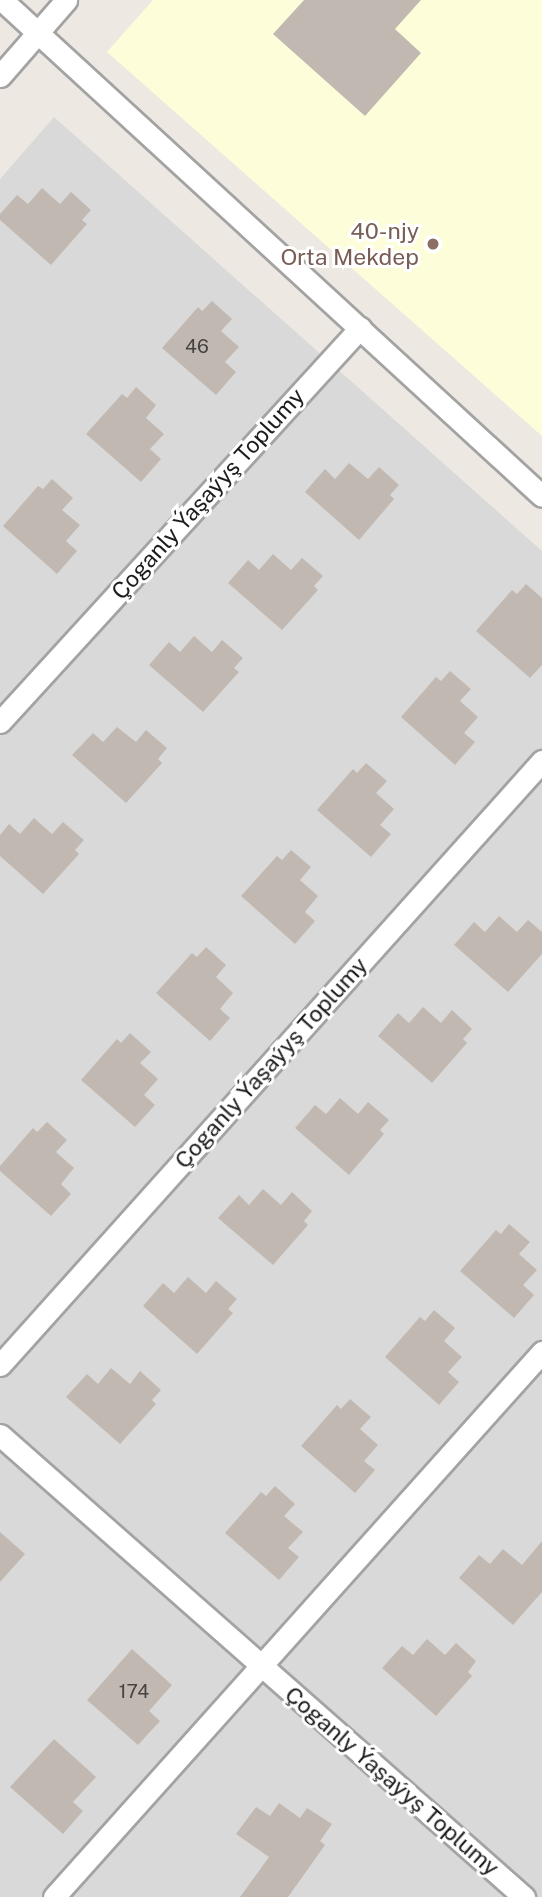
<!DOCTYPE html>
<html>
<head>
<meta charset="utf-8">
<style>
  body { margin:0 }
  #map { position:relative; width:542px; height:1897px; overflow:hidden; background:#ede9e2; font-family:"Public Sans",sans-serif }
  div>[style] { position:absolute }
  .residential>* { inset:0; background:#dad9d9 }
  .education>* { inset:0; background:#fdfdda }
  .building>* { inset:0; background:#c1b9b1 }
  .roads { filter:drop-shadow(2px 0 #a3a3a3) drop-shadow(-2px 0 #a3a3a3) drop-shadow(0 2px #a3a3a3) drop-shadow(0 -2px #a3a3a3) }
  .minor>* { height:21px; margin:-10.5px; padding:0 10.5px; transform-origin:10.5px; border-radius:10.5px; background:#fff }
  .dots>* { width:19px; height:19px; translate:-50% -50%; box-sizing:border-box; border:4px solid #fff; border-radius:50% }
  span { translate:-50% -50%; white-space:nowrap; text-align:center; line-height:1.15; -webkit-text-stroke:6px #fff; paint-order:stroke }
  .number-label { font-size:19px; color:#454341 }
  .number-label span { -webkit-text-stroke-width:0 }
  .education-label { font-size:23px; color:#785e54 }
  .right { translate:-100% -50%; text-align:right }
  .street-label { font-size:23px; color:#1c1c1c }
</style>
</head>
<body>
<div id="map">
  <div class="residential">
    <div style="clip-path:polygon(54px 117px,542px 551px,542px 1897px,0 1897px,0 179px)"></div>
  </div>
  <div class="education">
    <div style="clip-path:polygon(153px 0,542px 0,542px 436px,107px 52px)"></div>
  </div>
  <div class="building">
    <div style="clip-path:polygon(304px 0,421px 0,395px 29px,421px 53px,365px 116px,273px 34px)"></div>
    <div style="clip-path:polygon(42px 188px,60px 204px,71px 192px,91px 210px,82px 220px,87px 224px,51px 265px,0 220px,0 214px,17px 195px,28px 204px)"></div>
    <div style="clip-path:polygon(212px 301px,232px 319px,221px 331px,239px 347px,225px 362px,236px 372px,216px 395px,162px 348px,198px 307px,202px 311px)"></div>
    <div style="clip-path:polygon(136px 387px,156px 405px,146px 418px,164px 434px,150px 449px,161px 459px,141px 482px,86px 434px,122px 394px,127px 398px)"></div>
    <div style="clip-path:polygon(349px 463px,368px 479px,379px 467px,399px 485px,390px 495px,394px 499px,359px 540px,305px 492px,325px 469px,335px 479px)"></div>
    <div style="clip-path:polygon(52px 479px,73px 498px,62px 510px,80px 525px,66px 541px,77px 551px,57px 574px,3px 526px,38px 486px,43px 489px)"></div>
    <div style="clip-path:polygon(273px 554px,291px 570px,302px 558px,323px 576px,314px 586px,318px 590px,282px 630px,228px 583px,248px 560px,259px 570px)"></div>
    <div style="clip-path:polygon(526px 584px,542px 598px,542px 665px,530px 678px,476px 631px,512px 590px,517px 594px)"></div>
    <div style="clip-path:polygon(194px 636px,212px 652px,222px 640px,243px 658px,234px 668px,239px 672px,203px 712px,149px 665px,169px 642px,180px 652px)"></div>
    <div style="clip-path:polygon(450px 671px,471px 689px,460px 701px,478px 717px,464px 733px,475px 742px,455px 765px,401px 717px,436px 677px,441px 681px)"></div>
    <div style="clip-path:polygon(117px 727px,136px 742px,146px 730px,167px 748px,158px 759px,162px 763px,126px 803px,72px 755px,93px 733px,103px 742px)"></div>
    <div style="clip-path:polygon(366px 763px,387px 781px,376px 793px,394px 809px,380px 825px,391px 834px,371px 857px,317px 810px,353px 769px,357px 773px)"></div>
    <div style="clip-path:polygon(34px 818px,52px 834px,63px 822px,84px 840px,75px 850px,79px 854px,43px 894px,0 856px,0 835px,9px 824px,20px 834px)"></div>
    <div style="clip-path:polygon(291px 850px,311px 867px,300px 880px,318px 896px,305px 912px,315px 921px,295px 944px,241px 896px,277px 856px,282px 860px)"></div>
    <div style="clip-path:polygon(499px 916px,517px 932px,528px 920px,542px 932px,542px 954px,508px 992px,454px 945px,474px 922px,485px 932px)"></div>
    <div style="clip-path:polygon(206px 947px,226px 965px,216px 977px,233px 993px,220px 1009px,230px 1018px,210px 1041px,156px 993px,192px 953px,197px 957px)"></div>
    <div style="clip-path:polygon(423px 1007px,441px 1023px,452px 1010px,472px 1029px,463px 1039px,467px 1043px,432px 1083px,378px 1036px,398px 1013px,409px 1023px)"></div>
    <div style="clip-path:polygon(130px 1033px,151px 1052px,140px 1063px,158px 1079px,144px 1095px,155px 1105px,135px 1127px,81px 1080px,117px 1039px,121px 1043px)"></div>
    <div style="clip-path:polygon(340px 1098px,358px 1114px,368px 1102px,389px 1120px,380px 1130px,384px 1134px,349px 1175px,295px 1128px,315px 1105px,326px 1114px)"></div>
    <div style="clip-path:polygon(47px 1122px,67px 1140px,56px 1152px,74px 1168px,61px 1184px,71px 1194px,51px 1216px,0 1171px,0 1166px,33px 1128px,37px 1132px)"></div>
    <div style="clip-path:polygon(263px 1189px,281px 1205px,292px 1192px,312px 1211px,304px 1221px,308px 1225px,273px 1265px,218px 1218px,239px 1195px,249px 1205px)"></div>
    <div style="clip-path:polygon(509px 1224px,530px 1242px,519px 1254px,537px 1270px,523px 1285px,534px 1295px,514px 1318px,460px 1271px,496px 1230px,501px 1234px)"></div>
    <div style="clip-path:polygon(188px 1277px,206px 1293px,216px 1281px,237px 1299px,228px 1309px,233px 1313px,197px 1354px,143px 1306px,163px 1283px,174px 1293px)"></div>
    <div style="clip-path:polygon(434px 1310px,455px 1328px,444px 1341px,462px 1357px,448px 1372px,459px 1382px,439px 1405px,385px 1357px,420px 1317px,425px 1321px)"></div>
    <div style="clip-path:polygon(111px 1368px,130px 1384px,140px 1371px,161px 1390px,152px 1400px,156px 1404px,120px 1444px,66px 1397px,87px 1374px,98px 1384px)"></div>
    <div style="clip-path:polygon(350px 1399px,371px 1417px,360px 1429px,378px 1445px,364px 1461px,375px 1470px,355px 1493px,301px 1446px,337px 1405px,341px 1409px)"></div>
    <div style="clip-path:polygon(275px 1486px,295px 1504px,284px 1516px,303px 1532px,288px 1548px,299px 1557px,279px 1580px,225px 1533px,261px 1492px,266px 1496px)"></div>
    <div style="clip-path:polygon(0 1532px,25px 1554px,0 1582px)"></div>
    <div style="clip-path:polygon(542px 1541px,542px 1592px,513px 1625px,459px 1578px,479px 1555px,490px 1564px,503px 1549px,522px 1565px)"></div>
    <div style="clip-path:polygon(427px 1639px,445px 1655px,456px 1643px,476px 1661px,468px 1672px,472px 1676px,436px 1716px,382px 1668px,402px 1646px,413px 1655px)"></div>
    <div style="clip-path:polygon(132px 1649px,172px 1685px,149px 1711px,160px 1721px,138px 1745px,87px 1700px)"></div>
    <div style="clip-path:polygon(54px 1739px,96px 1777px,73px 1802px,83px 1811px,63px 1834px,10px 1787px)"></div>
    <div style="clip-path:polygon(279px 1803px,300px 1818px,307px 1808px,332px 1824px,320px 1841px,325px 1845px,288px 1897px,240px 1897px,269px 1857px,236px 1834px,256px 1807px,270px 1816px)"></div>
  </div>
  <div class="roads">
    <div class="minor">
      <div style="left:2px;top:0;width:733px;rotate:42.57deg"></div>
      <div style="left:0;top:76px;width:101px;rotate:-49deg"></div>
      <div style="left:0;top:722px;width:534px;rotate:-47.58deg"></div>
      <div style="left:0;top:1365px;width:812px;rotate:-48.1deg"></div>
      <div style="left:0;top:1435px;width:699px;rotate:41.4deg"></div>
      <div style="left:54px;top:1897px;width:732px;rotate:-48.16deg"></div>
    </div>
  </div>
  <div class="dots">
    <div style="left:433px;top:244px;background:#8d6e63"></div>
  </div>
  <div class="number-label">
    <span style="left:197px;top:347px">46</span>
    <span style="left:134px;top:1692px">174</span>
  </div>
  <div class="education-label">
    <span class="right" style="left:419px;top:244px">40-njy<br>Orta Mekdep</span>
  </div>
  <div class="street-label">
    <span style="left:208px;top:494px;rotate:-48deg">Çoganly Ýaşaýyş Toplumy</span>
    <span style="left:271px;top:1063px;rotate:-48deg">Çoganly Ýaşaýyş Toplumy</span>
    <span style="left:392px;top:1781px;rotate:41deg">Çoganly Ýaşaýyş Toplumy</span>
  </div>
</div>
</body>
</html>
